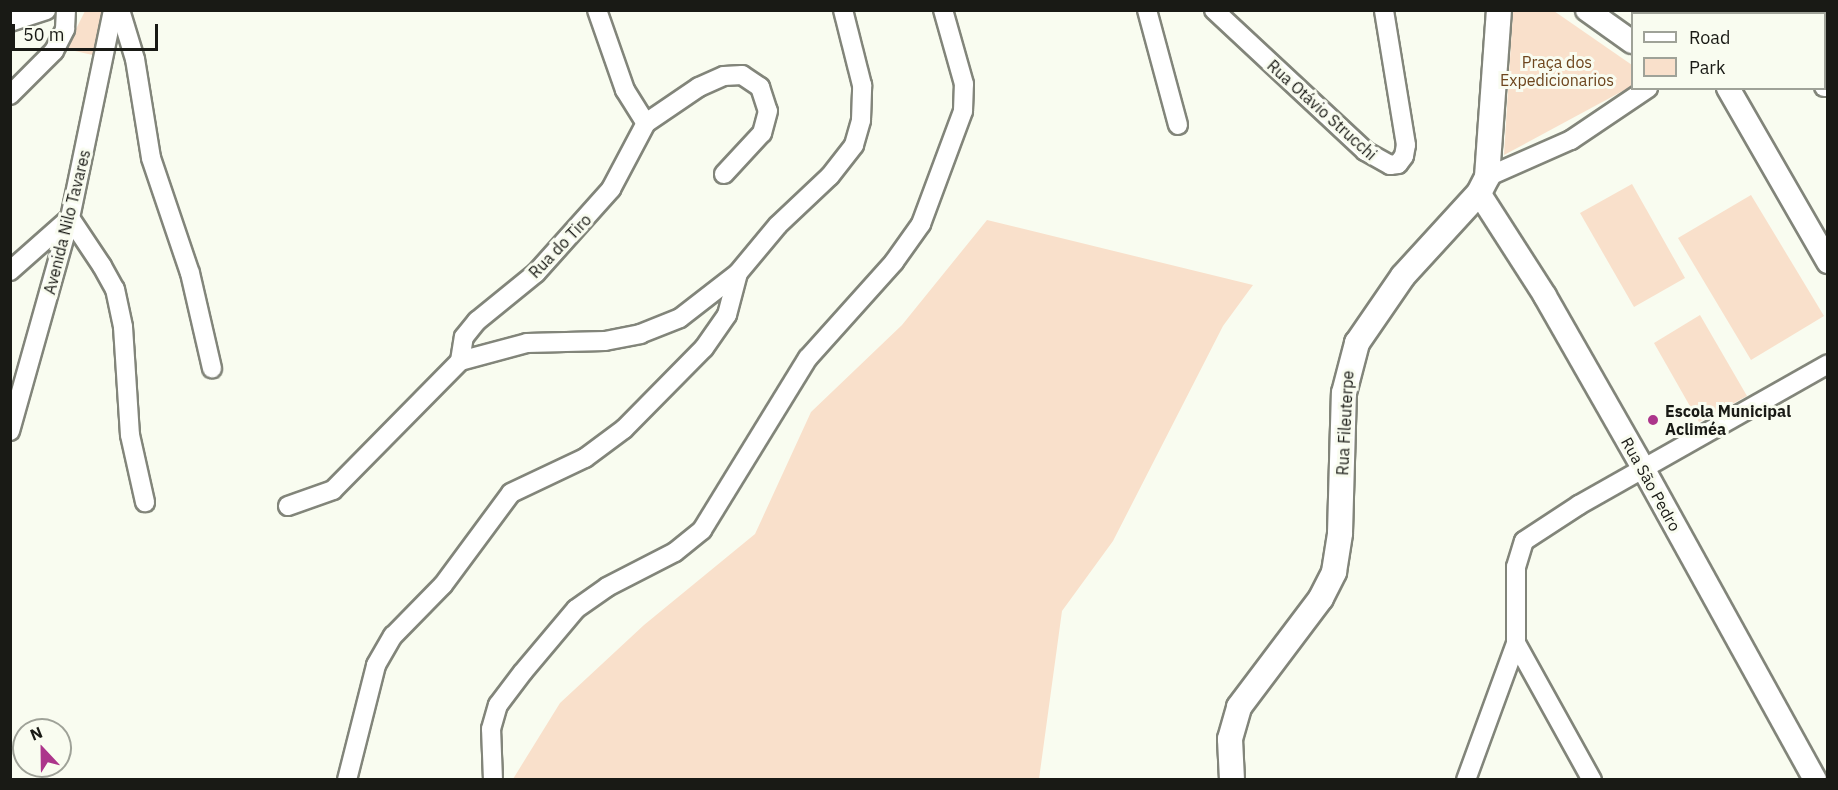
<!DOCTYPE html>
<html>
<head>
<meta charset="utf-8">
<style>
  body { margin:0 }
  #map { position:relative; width:1838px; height:790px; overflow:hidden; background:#f9fcf0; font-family:"IBM Plex Sans",sans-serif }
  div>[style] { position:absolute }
  .green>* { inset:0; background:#f9e0cb }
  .roads { filter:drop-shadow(2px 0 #82857a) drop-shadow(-2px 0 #82857a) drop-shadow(0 2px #82857a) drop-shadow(0 -2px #82857a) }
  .minor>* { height:18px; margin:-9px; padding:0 9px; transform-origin:9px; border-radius:9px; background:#fff }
  .tertiary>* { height:22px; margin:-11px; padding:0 11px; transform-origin:11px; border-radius:11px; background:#fff }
  .secondary>* { height:24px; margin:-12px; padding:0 12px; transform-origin:12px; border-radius:12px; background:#fff }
  .dots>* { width:16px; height:16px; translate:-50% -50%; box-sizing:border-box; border:3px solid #f9fcf0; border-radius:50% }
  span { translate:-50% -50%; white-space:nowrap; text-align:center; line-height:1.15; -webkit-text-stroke:6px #f9fcf0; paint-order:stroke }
  .park-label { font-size:16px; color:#6d451d }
  .street-label { font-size:16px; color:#191a15 }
  .poi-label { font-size:16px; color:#191a15; font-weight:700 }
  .left { translate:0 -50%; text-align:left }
  .frame { position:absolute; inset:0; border:12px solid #191a15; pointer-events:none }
  .legend { position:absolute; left:1631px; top:12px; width:195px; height:78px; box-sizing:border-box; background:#f9fcf0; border:2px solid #9fa298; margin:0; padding:8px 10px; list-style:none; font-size:18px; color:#191a15 }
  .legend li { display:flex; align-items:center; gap:12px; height:30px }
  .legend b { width:30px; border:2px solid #9fa298 }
  .north { position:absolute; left:12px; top:718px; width:60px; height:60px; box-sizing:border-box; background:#f9fcf0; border:2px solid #9fa298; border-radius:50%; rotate:338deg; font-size:16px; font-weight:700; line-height:24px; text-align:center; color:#191a15 }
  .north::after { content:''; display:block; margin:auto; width:21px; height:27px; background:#ac358b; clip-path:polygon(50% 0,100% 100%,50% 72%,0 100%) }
  .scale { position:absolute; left:12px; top:24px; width:146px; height:27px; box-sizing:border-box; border:3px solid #191a15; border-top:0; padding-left:8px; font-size:18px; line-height:21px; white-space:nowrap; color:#191a15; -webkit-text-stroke:4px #f9fcf0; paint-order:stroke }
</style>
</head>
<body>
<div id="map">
  <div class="green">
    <div style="clip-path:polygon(85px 11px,111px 11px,97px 56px,66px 49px)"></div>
    <div style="clip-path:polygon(1513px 11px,1554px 11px,1632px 65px,1632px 86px,1504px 155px)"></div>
    <div style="clip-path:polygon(1632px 184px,1685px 278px,1634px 307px,1580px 213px)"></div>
    <div style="clip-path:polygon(1751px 195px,1824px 316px,1751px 360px,1678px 238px)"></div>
    <div style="clip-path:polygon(987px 220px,1253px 285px,1223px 326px,1113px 541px,1062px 611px,1039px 779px,513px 779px,560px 703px,644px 625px,755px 534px,811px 412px,902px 325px)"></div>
    <div style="clip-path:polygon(1700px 315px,1747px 396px,1699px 422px,1654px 343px)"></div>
  </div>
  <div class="roads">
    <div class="minor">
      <div style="left:120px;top:10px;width:51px;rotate:73deg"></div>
      <div style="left:135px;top:59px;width:100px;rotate:80.8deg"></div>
      <div style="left:151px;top:158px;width:121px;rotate:71.3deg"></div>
      <div style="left:190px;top:273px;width:98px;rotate:77deg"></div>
      <div style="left:597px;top:10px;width:85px;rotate:70.7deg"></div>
      <div style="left:625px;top:90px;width:39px;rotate:58deg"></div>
      <div style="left:1147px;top:10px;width:119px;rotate:74.9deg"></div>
      <div style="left:1214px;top:10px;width:207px;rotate:43deg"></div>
      <div style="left:1365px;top:151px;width:29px;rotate:29deg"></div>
      <div style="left:1390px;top:165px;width:8px;rotate:-7deg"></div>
      <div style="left:1398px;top:164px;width:10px;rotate:-53deg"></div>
      <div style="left:1404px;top:156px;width:11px;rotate:-80deg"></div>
      <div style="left:1406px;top:145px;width:137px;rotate:-99.3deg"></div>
      <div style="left:10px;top:22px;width:38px;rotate:-18deg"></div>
      <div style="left:1824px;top:87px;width:4px"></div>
      <div style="left:10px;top:95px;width:62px;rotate:-45deg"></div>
      <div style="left:54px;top:51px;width:25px;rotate:-63deg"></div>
      <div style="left:65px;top:29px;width:19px;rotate:-87deg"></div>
      <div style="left:1487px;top:177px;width:92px;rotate:-23.8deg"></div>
      <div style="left:1571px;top:140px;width:93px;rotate:-34deg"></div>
      <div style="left:10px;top:271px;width:80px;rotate:-41.5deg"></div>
      <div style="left:70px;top:218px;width:58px;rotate:56.3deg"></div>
      <div style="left:102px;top:266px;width:26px;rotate:61deg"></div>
      <div style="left:115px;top:289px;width:39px;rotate:78deg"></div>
      <div style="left:123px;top:327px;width:108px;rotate:86.3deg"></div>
      <div style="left:130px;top:435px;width:69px;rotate:77.4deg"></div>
      <div style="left:460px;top:361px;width:69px;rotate:-15deg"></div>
      <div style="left:527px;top:343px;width:78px;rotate:-1.5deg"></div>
      <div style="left:605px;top:341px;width:36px;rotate:-11deg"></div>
      <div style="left:640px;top:334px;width:43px;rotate:-21.8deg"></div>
      <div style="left:680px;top:318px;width:73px;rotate:-37.8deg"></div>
      <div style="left:738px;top:273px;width:62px;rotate:-50.2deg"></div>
      <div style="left:778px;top:225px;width:71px;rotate:-43.3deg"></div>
      <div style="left:830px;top:176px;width:39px;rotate:-52deg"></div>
      <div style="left:854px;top:145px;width:26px;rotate:-74deg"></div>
      <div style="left:861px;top:120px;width:35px;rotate:-88deg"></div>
      <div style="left:862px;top:85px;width:77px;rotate:-104.2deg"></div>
      <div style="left:10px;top:431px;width:221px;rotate:-74.3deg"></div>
      <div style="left:70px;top:218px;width:212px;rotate:-78.3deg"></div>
      <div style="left:288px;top:506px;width:48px;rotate:-19.6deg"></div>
      <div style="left:333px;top:490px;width:181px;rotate:-45.4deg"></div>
      <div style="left:460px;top:361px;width:24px;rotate:-81deg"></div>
      <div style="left:464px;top:337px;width:21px;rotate:-51deg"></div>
      <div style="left:477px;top:321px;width:76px;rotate:-39.1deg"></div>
      <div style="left:536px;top:273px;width:113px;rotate:-48.2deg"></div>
      <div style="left:611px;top:189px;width:75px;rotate:-62.1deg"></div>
      <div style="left:646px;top:123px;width:64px;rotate:-34.2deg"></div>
      <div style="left:699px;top:87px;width:27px;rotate:-24deg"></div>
      <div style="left:724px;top:76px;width:18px;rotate:-3deg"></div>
      <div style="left:742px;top:75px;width:22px;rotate:34deg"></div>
      <div style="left:760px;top:87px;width:25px;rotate:72deg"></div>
      <div style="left:768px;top:111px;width:23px;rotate:105deg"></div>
      <div style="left:762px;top:133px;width:56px;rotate:132.8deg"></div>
      <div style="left:1516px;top:643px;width:157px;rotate:61deg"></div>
      <div style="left:347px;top:780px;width:119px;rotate:-75.8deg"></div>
      <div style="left:376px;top:665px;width:34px;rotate:-60deg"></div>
      <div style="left:393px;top:636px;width:71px;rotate:-45.6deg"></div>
      <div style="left:443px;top:585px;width:114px;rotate:-53.5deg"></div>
      <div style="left:511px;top:493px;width:82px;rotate:-25.3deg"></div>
      <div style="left:585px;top:458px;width:49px;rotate:-36.6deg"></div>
      <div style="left:624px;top:429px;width:114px;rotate:-45.4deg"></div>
      <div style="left:704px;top:348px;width:40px;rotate:-55.1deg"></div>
      <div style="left:727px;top:315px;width:43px;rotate:-75.3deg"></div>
      <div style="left:493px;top:780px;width:51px;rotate:-92.2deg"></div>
      <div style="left:491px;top:729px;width:25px;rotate:-74deg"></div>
      <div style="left:498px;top:705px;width:41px;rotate:-52.9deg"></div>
      <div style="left:523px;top:672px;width:82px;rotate:-49.9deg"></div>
      <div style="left:576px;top:609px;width:38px;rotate:-35deg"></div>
      <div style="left:607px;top:587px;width:76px;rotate:-27.2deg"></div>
      <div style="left:675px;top:552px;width:35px;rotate:-39deg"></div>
      <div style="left:702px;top:530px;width:202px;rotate:-58.4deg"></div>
      <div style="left:808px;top:358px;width:129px;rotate:-48.1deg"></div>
      <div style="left:894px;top:262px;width:47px;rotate:-54.6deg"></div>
      <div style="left:921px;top:224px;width:121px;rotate:-69.6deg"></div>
      <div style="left:963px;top:111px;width:27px;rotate:-88deg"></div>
      <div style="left:964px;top:84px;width:77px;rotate:-105.8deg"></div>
      <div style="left:1466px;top:780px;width:146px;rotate:-69.9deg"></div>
      <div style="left:1516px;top:643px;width:76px;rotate:-90deg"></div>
      <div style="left:1516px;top:567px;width:27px;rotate:-73deg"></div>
      <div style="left:1524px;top:541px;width:66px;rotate:-33.2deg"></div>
      <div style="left:1579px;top:505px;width:286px;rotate:-29.5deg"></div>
    </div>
    <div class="tertiary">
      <div style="left:1587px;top:10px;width:55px;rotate:35.4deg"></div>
      <div style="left:1728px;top:88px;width:201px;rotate:60.1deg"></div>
      <div style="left:1479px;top:193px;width:122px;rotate:57.3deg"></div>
      <div style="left:1545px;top:296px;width:198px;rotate:60.3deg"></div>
      <div style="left:1643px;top:468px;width:356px;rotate:61.1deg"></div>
    </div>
    <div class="secondary">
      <div style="left:1232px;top:780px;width:41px;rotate:-92.8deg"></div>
      <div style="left:1230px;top:739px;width:33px;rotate:-74deg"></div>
      <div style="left:1239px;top:707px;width:136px;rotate:-53deg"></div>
      <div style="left:1321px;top:598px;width:29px;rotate:-63deg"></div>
      <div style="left:1334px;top:572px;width:39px;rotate:-81deg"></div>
      <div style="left:1340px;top:533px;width:140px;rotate:-88.4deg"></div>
      <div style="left:1344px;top:393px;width:52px;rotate:-75.4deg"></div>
      <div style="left:1357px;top:343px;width:81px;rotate:-55.5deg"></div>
      <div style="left:1403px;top:276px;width:113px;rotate:-47.5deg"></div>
      <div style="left:1479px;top:193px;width:18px;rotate:-63deg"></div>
      <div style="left:1487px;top:177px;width:167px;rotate:-85.9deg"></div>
    </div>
  </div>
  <div class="dots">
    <div style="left:1653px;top:420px;background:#ac358b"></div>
  </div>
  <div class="park-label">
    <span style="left:1557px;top:71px">Praça dos<br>Expedicionarios</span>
  </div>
  <div class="street-label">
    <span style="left:1322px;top:110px;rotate:42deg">Rua Otávio Strucchi</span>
    <span style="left:67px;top:222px;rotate:-76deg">Avenida Nilo Tavares</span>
    <span style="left:560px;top:246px;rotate:-46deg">Rua do Tiro</span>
    <span style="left:1345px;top:423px;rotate:-87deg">Rua Fileuterpe</span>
    <span style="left:1651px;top:484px;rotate:61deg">Rua São Pedro</span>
  </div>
  <div class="poi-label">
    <span class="left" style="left:1665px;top:420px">Escola Municipal<br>Acliméa</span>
  </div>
  <div class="frame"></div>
  <ul class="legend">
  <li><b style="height:8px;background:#fff"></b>Road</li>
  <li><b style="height:16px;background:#f9e0cb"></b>Park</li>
  </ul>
  <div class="north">N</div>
  <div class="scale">50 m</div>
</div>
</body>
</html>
